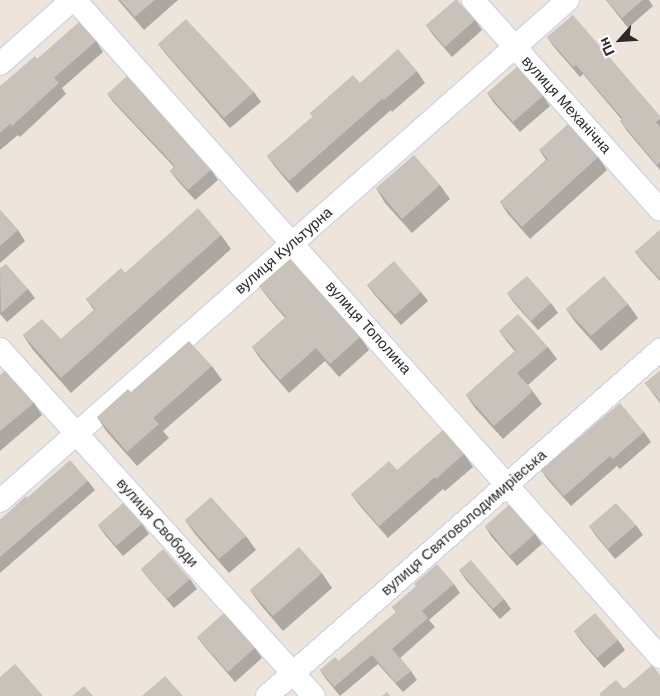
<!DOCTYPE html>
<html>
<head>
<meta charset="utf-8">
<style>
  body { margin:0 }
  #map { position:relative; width:660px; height:696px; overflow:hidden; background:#ede5dc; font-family:"DM Sans",sans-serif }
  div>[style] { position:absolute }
  .roads { filter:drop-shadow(1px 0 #d1d5e4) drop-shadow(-1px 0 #d1d5e4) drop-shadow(0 1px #d1d5e4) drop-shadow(0 -1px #d1d5e4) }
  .minor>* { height:22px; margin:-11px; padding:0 11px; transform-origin:11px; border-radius:11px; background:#fff }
  .wall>* { inset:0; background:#aca7a1 }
  .building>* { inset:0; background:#c8c2bb }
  span { translate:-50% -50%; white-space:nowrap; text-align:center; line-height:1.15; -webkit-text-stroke:4px #fff; paint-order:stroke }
  .street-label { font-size:15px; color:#2a2a2a }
  .north { position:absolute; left:595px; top:15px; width:50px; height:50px; -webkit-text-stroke:4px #fff; paint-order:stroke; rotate:244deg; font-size:14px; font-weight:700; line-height:20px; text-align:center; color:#2a2a2a }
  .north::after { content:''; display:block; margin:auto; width:18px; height:22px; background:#2a2a2a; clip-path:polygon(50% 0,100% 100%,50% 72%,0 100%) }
</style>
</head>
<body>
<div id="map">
  <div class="roads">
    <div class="minor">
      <div style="left:75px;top:0;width:880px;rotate:48.32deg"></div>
      <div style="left:473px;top:0;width:281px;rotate:48.3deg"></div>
      <div style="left:0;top:64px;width:96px;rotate:-41.6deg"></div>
      <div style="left:0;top:349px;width:468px;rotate:47.9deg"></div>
      <div style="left:0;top:501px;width:757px;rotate:-41.41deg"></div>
      <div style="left:267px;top:696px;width:524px;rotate:-41.36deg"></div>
    </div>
  </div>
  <div class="wall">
    <div style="clip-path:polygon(118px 0,178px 0,144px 30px)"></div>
    <div style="clip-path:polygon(606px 0,649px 0,653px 6px,628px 28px)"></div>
    <div style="clip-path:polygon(475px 20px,482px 30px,452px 57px,433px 35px,426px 25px)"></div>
    <div style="clip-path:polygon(547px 37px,660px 116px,660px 170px,627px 131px,620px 121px,622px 120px,583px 74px,580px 77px,554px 47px)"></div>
    <div style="clip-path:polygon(96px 41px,103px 52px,62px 88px,66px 94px,20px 137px,18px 135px,0 150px,0 86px,37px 59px)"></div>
    <div style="clip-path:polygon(158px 44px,254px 92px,261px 102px,230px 128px,165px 53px)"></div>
    <div style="clip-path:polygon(417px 71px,425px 83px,392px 112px,391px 110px,297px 193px,276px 168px,267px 156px,313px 117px,310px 113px,360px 83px)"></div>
    <div style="clip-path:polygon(487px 93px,543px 96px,550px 106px,520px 132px,494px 103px)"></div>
    <div style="clip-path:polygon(107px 94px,211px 170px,218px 180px,195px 200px,177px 180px,170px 171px,174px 167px,114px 103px)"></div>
    <div style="clip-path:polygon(539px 150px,598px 157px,607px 170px,530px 239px,508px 214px,500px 202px,546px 160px)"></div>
    <div style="clip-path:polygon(440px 185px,450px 199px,412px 233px,385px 203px,376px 188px)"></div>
    <div style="clip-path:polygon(0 210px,18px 230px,25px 241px,0 263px)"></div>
    <div style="clip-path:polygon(660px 230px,660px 281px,642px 261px,635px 252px)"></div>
    <div style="clip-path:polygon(221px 235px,231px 249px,71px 393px,33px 350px,23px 335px,61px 339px,94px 310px,86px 299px,125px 273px)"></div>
    <div style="clip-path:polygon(0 268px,28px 289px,35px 298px,7px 322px,0 314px)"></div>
    <div style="clip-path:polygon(367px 285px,421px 292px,428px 301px,401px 325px,374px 294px)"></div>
    <div style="clip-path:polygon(259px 286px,360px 337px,369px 350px,339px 377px,325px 361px,289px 393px,261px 360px,252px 347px,285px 318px,269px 299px)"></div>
    <div style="clip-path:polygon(507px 293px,551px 303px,558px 313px,538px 330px,514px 303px)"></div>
    <div style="clip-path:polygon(628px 304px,638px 318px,601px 351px,576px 323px,566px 309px)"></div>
    <div style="clip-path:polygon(499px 331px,548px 347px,557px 359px,528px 385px,542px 404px,503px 439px,475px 408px,466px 395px,515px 351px,508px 343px)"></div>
    <div style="clip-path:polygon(212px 366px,222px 380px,163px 431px,169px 438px,137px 466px,107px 432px,97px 417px)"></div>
    <div style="clip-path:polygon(660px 371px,660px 403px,645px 383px)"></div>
    <div style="clip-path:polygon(0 375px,34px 403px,42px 415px,0 451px)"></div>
    <div style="clip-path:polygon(644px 432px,651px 442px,620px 469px,617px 466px,571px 506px,548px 480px,541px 470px)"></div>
    <div style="clip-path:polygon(464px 454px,473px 467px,445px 491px,443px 489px,388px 538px,360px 506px,351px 494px,397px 470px)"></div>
    <div style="clip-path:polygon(88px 481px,95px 490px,0 573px,0 520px,27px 498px)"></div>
    <div style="clip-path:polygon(185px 520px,246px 536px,256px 550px,229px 573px,195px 534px)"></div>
    <div style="clip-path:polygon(142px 524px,149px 534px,123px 556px,105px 535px,98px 525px)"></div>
    <div style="clip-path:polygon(636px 525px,643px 535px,615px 559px,596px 536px,589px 526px)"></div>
    <div style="clip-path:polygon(485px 526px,535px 534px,542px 544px,517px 566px,491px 536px)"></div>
    <div style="clip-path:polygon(141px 569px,190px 579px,197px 589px,174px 608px,148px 578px)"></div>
    <div style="clip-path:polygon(459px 570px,504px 599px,511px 609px,500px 619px,466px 580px)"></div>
    <div style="clip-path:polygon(322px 573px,332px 588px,283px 631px,260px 604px,250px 590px)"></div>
    <div style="clip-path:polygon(454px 584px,460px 593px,429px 620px,435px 627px,400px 658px,411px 671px,417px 680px,403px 692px,378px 664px,340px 696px,326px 679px,320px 670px,339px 661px,396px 612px,392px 607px)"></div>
    <div style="clip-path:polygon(574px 631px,618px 640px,625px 650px,604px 668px,581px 641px)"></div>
    <div style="clip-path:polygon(197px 637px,255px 648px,262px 658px,235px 682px,204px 646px)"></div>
  </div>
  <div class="building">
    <div style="clip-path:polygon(120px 0,155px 0,135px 17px)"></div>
    <div style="clip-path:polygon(455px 0,457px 0,475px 20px,445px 47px,426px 25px)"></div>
    <div style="clip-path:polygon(606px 0,643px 0,622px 18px)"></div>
    <div style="clip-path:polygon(573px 15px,660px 116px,660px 119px,656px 122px,660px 127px,660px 162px,657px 165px,620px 121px,623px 119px,576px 65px,573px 67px,547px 37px)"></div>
    <div style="clip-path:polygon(186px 19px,254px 92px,224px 118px,158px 44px)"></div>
    <div style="clip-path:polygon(79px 22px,96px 41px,54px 78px,59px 83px,12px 126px,10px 124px,0 133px,0 86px,35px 56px,37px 59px)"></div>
    <div style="clip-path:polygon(398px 49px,417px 71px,384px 100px,382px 99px,289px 181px,267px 156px,313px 116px,310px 113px,353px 75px,360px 83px)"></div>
    <div style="clip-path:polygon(517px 67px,543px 96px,513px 122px,487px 93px)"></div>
    <div style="clip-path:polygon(127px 76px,211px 170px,188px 190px,170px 171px,175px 166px,107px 94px)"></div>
    <div style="clip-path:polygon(568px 124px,598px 157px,522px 227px,500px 202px,548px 159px,539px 150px)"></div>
    <div style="clip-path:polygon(414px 155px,440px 185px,402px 219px,376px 188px)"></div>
    <div style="clip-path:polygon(198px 208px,221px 235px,61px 378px,23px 335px,42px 319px,61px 339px,95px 309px,86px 299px,121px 268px,125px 273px)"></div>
    <div style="clip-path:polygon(0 210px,18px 230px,0 246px)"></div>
    <div style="clip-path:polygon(660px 230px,660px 279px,635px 252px)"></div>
    <div style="clip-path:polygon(290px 259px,360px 337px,330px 364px,316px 348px,280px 380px,252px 347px,286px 317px,259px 286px)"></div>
    <div style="clip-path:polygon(394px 261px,421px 292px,395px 315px,367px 285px)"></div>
    <div style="clip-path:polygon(6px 264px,28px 289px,1px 313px,0 268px)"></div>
    <div style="clip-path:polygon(527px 276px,551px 303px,531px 321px,507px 293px)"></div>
    <div style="clip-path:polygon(604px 276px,628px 304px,591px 336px,566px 309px)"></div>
    <div style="clip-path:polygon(518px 314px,548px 347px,517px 373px,533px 391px,494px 426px,466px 395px,516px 350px,499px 331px)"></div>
    <div style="clip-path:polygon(189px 341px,212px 366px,153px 418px,159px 424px,127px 452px,97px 417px,128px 389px,131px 392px)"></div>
    <div style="clip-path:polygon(5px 371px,34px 403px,0 431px,0 375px)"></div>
    <div style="clip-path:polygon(660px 371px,660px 401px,645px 383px)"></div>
    <div style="clip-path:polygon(620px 403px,644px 432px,613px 459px,610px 456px,564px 496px,541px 470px)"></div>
    <div style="clip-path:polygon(443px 430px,464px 454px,436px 479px,435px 477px,379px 526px,351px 494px,389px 461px,397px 470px)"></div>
    <div style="clip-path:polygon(70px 460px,88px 481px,0 557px,0 520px,26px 496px,27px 498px)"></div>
    <div style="clip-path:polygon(211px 497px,246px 536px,219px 559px,185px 520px)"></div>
    <div style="clip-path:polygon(123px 503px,142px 524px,116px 546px,98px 525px)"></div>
    <div style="clip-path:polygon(616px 503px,636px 525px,608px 549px,589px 526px)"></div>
    <div style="clip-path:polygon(509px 505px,535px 534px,510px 556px,485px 526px)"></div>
    <div style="clip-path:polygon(299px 547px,322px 573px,273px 616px,250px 590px)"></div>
    <div style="clip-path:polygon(163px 549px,190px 579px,167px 599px,141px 569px)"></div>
    <div style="clip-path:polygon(471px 560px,504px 599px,493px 609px,459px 570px)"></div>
    <div style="clip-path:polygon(437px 564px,454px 584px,422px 611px,428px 618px,392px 649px,411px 671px,396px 683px,372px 655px,334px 687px,320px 670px,335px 657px,339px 661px,396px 612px,392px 607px,416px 586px,414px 584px)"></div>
    <div style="clip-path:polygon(224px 613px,255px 648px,228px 672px,197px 637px)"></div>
    <div style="clip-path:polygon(595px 613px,618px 640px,597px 658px,574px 631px)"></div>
    <div style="clip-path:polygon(15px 664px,43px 696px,0 696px,0 677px)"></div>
    <div style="clip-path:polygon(652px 665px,660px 675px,660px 696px,601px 696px,599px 694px,616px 680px,624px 689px)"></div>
    <div style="clip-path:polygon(165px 676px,183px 696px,142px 696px)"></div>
    <div style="clip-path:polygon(84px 686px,93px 696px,72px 696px)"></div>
    <div style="clip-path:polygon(387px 692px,390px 696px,382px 696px)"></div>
  </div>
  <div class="street-label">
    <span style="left:566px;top:105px;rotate:48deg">вулиця Механічна</span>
    <span style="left:284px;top:251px;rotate:-41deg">вулиця Культурна</span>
    <span style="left:368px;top:328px;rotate:48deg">вулиця Тополина</span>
    <span style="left:157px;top:523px;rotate:48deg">вулиця Свободи</span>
    <span style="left:464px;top:523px;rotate:-41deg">вулиця Святоволодимирівська</span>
  </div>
  <div class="north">Пн</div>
</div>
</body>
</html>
